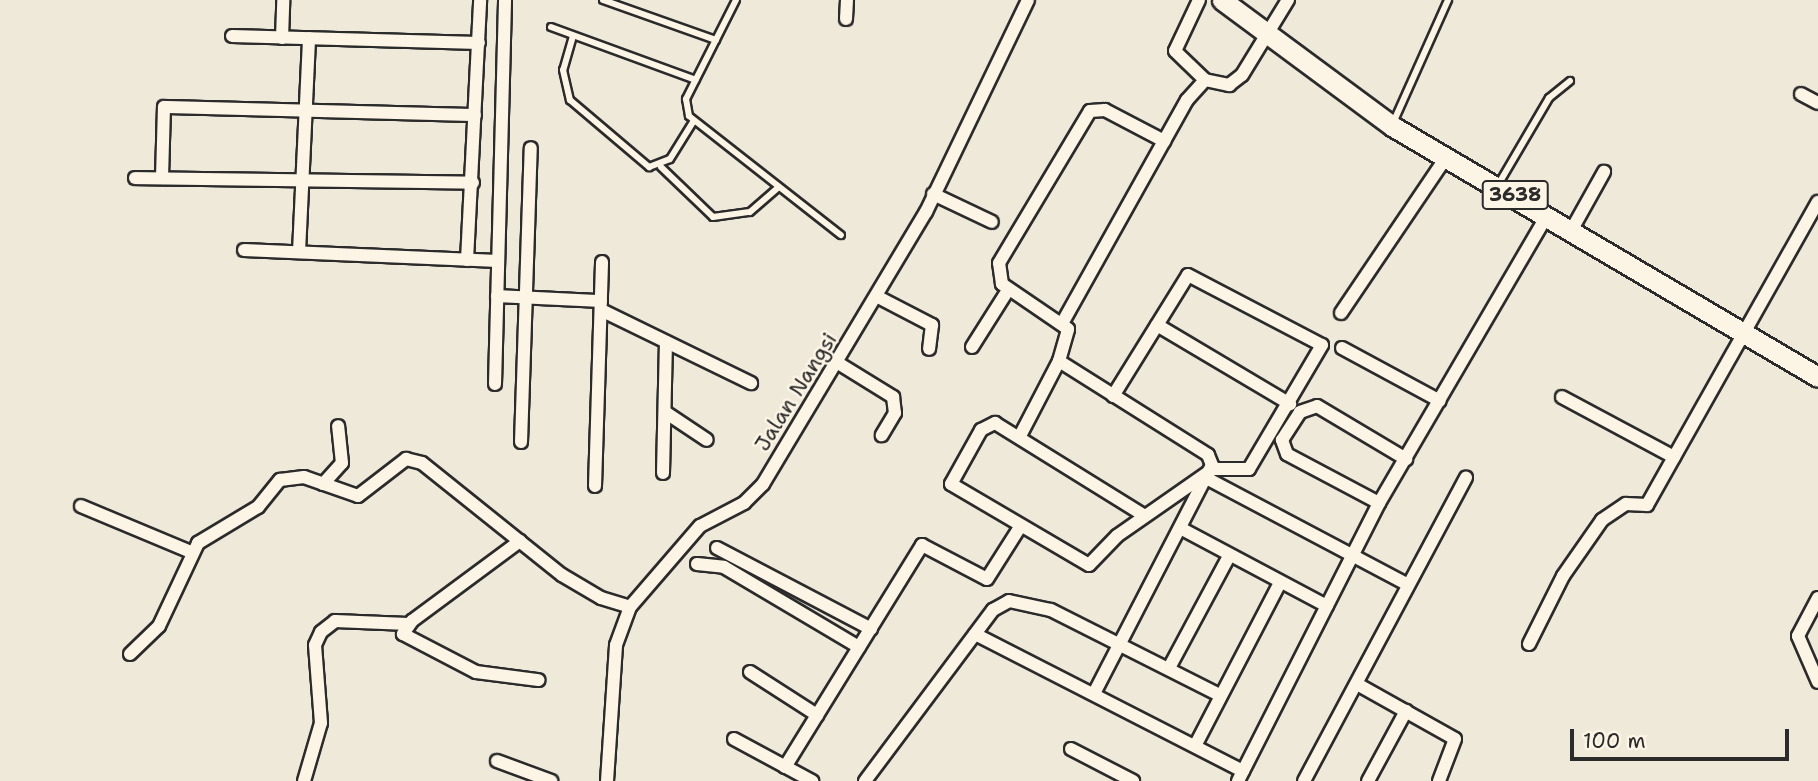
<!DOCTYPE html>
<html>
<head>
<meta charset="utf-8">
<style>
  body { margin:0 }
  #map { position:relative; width:1818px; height:781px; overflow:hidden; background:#efe9da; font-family:"Shantell Sans",sans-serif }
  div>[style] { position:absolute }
  .roads { filter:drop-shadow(2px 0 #2b2b2b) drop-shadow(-2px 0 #2b2b2b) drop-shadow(0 2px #2b2b2b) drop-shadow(0 -2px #2b2b2b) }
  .lane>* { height:6px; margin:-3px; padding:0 3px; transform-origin:3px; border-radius:3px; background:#fcf5e5 }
  .street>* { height:12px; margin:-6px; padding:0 6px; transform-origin:6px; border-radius:6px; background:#fcf5e5 }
  .primary>* { height:19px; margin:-9.5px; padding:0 9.5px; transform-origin:9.5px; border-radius:9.5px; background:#fcf5e5 }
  span { translate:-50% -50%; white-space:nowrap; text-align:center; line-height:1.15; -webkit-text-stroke:5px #fcf5e5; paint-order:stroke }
  .shield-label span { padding:2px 5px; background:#fcf5e5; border:2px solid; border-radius:5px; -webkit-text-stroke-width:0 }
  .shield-label { font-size:19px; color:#2b2b2b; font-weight:700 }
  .street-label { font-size:21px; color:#2b2b2b }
  .scale { position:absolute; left:1570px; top:729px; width:219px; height:32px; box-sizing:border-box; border:4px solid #2b2b2b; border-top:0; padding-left:9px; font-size:21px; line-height:24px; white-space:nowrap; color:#2b2b2b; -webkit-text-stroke:5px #fcf5e5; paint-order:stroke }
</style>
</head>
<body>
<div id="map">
  <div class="roads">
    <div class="lane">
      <div style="left:603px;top:0;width:120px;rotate:19.5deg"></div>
      <div style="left:736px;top:0;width:111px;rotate:116.8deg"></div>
      <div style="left:686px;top:99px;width:17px;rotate:80deg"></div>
      <div style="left:689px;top:116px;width:193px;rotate:38.1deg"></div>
      <div style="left:551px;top:27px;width:154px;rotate:20.1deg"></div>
      <div style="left:573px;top:36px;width:35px;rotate:106deg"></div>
      <div style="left:563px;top:70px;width:31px;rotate:77deg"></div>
      <div style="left:570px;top:100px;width:104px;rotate:40.3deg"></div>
      <div style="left:649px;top:167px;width:22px;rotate:-21deg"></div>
      <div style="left:670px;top:159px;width:44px;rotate:-58.1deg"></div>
      <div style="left:1393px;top:123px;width:135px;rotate:-65.9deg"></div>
      <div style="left:661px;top:167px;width:72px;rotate:43.9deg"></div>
      <div style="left:713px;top:217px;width:37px;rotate:-8deg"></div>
      <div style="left:750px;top:212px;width:37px;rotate:-41deg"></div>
      <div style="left:1498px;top:185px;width:101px;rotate:-59.6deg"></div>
      <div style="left:1549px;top:98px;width:27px;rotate:-39deg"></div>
    </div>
    <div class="street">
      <div style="left:1199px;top:0;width:56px;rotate:115.2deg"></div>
      <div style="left:1175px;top:51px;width:42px;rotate:44deg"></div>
      <div style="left:1205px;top:80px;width:25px;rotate:12deg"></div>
      <div style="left:1229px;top:85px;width:16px;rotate:-38deg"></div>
      <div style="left:1242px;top:75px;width:88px;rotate:-58.5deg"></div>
      <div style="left:846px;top:19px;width:19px;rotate:-87deg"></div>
      <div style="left:232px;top:36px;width:247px;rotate:1.6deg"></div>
      <div style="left:282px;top:38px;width:38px;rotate:-88deg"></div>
      <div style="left:1801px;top:94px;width:19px;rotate:28deg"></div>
      <div style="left:135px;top:178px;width:338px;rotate:0.8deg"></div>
      <div style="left:162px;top:178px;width:71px;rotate:-88.4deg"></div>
      <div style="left:164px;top:107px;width:311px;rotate:1.5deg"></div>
      <div style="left:933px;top:194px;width:65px;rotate:25.4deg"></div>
      <div style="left:1571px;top:231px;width:68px;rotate:-60.8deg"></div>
      <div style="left:244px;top:250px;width:254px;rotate:2.5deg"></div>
      <div style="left:299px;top:252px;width:214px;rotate:-87.3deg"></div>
      <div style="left:467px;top:260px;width:260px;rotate:-87.1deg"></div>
      <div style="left:497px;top:296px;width:104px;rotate:2.8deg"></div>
      <div style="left:878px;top:297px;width:61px;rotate:27.4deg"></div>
      <div style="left:932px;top:325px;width:24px;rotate:97deg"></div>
      <div style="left:601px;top:310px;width:167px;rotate:26deg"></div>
      <div style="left:1341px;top:313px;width:186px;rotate:-56deg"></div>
      <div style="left:1064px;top:320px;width:252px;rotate:-60.8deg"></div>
      <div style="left:1187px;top:100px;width:27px;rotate:-48deg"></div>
      <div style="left:1157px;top:325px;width:155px;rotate:30.7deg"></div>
      <div style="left:972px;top:347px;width:67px;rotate:-57.7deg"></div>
      <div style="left:1342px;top:348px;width:111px;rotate:28.4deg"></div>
      <div style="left:1059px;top:361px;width:176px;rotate:32.2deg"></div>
      <div style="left:1208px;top:455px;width:11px;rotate:68deg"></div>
      <div style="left:1212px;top:465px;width:255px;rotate:117.3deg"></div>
      <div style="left:838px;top:363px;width:65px;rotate:31.7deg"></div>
      <div style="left:893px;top:397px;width:16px;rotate:83deg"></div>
      <div style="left:895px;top:413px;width:26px;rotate:121deg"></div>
      <div style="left:495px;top:384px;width:384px;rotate:-88.5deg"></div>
      <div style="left:1113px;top:396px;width:142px;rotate:-58.2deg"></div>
      <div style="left:1188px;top:275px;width:151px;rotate:27.6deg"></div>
      <div style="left:1322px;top:345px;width:144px;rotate:120.5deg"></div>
      <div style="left:1249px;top:469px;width:36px;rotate:180deg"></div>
      <div style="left:1213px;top:469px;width:117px;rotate:145.1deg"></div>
      <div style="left:1117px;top:536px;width:40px;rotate:134deg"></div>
      <div style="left:1089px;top:565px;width:160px;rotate:-149.6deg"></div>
      <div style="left:951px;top:484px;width:62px;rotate:-60.9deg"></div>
      <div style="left:981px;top:430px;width:16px;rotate:-27deg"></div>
      <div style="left:995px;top:423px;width:176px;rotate:31.8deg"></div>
      <div style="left:1562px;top:397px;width:127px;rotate:28.2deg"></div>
      <div style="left:665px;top:412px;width:50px;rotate:33.7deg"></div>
      <div style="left:1021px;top:434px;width:82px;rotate:-62.5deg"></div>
      <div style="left:1059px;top:361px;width:33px;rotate:-74deg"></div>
      <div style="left:1068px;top:329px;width:80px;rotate:-145.7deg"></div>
      <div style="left:1002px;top:284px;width:21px;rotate:-98deg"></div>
      <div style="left:999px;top:263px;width:177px;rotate:-59.1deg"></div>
      <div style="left:1090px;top:111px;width:15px;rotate:-4deg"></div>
      <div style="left:1105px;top:110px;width:67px;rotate:27.7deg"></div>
      <div style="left:521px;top:442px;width:294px;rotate:-88.1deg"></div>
      <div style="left:663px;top:473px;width:131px;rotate:-88.7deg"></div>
      <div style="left:1210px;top:480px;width:224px;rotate:27.9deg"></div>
      <div style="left:323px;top:484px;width:28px;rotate:-48deg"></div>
      <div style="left:342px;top:463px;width:37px;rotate:-96deg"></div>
      <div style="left:595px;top:486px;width:224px;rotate:-88.2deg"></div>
      <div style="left:1379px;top:503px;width:104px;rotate:-152deg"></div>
      <div style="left:1287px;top:454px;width:15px;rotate:-110deg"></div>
      <div style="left:1282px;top:440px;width:33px;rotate:-57deg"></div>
      <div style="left:1300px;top:412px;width:18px;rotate:-19deg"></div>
      <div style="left:1317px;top:406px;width:104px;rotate:30.8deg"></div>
      <div style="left:81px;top:506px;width:119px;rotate:22.7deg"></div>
      <div style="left:1182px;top:529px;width:164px;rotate:28deg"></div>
      <div style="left:520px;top:541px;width:134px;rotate:143.5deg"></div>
      <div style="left:412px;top:621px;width:16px;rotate:125deg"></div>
      <div style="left:403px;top:634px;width:82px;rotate:27.5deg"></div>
      <div style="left:476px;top:672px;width:63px;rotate:7.4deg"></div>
      <div style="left:717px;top:548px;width:174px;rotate:27.7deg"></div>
      <div style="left:697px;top:564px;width:27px;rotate:6deg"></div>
      <div style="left:724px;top:567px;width:157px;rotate:30.7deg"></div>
      <div style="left:1818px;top:598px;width:43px;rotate:117.8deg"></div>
      <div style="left:1798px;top:636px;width:50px;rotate:66.5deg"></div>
      <div style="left:975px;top:634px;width:301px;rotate:27.1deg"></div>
      <div style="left:1529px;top:644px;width:76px;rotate:-63.4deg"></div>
      <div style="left:1563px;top:576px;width:68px;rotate:-55.1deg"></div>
      <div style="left:1602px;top:520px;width:29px;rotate:-34deg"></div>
      <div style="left:1626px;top:504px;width:21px;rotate:3deg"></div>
      <div style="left:1647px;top:505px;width:348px;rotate:-60.6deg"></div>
      <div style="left:130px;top:654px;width:40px;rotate:-44deg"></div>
      <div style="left:159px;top:626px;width:92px;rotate:-64.8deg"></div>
      <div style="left:198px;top:543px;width:70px;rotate:-31deg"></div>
      <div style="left:258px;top:507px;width:35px;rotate:-51deg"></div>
      <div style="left:280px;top:480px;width:24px;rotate:-7deg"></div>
      <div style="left:304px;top:477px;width:57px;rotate:19.4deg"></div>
      <div style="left:358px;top:496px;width:61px;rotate:-37.6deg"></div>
      <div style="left:406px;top:459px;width:16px;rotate:14deg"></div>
      <div style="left:422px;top:463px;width:179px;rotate:38.7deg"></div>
      <div style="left:562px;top:575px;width:45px;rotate:30.5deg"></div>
      <div style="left:601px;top:598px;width:30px;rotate:17deg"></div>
      <div style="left:1169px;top:668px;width:127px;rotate:-61.8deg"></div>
      <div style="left:750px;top:672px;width:80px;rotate:32.7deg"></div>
      <div style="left:1357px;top:684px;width:112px;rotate:29.3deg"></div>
      <div style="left:1455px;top:739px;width:45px;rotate:110.9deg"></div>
      <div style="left:734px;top:739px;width:89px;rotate:28.3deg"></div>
      <div style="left:1195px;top:746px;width:184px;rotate:-62.5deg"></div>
      <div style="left:1071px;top:749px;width:70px;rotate:27.3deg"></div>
      <div style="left:497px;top:761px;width:58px;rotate:20.3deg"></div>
      <div style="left:785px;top:767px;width:261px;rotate:-58.3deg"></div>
      <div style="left:922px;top:545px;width:73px;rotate:27.6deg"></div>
      <div style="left:987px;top:579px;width:62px;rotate:-57.6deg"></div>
      <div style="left:304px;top:781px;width:60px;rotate:-73.7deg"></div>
      <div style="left:321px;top:723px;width:78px;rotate:-94.4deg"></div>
      <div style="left:315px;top:645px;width:14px;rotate:-65deg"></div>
      <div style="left:321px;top:632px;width:18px;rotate:-38deg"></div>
      <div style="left:335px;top:621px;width:73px;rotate:2.4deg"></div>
      <div style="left:607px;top:781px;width:136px;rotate:-86.2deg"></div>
      <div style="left:616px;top:645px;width:40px;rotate:-69.8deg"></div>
      <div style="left:630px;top:607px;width:107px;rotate:-49.2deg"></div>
      <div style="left:700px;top:526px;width:50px;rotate:-27.6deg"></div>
      <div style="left:744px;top:503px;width:27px;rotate:-45deg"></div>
      <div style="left:763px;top:484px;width:317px;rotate:-59.1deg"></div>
      <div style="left:926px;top:212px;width:235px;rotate:-64.3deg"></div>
      <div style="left:865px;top:781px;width:214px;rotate:-53.2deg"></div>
      <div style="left:993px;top:610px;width:18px;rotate:-29deg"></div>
      <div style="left:1009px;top:601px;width:43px;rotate:12.1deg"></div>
      <div style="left:1051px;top:610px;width:188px;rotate:26.8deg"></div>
      <div style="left:1238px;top:781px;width:312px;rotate:-63.1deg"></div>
      <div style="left:1379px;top:503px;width:333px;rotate:-59.7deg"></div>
      <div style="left:1304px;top:781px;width:344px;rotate:-61.9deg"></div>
      <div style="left:1368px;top:781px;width:80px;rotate:-61.5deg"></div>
    </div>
    <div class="primary">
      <div style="left:1222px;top:0;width:212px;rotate:36.5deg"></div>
      <div style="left:1392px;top:126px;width:494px;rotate:30.5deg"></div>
    </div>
  </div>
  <div class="shield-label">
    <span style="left:1515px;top:195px">3638</span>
  </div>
  <div class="street-label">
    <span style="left:796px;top:392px;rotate:-58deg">Jalan Nangsi</span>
  </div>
  <div class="scale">100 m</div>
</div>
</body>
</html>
